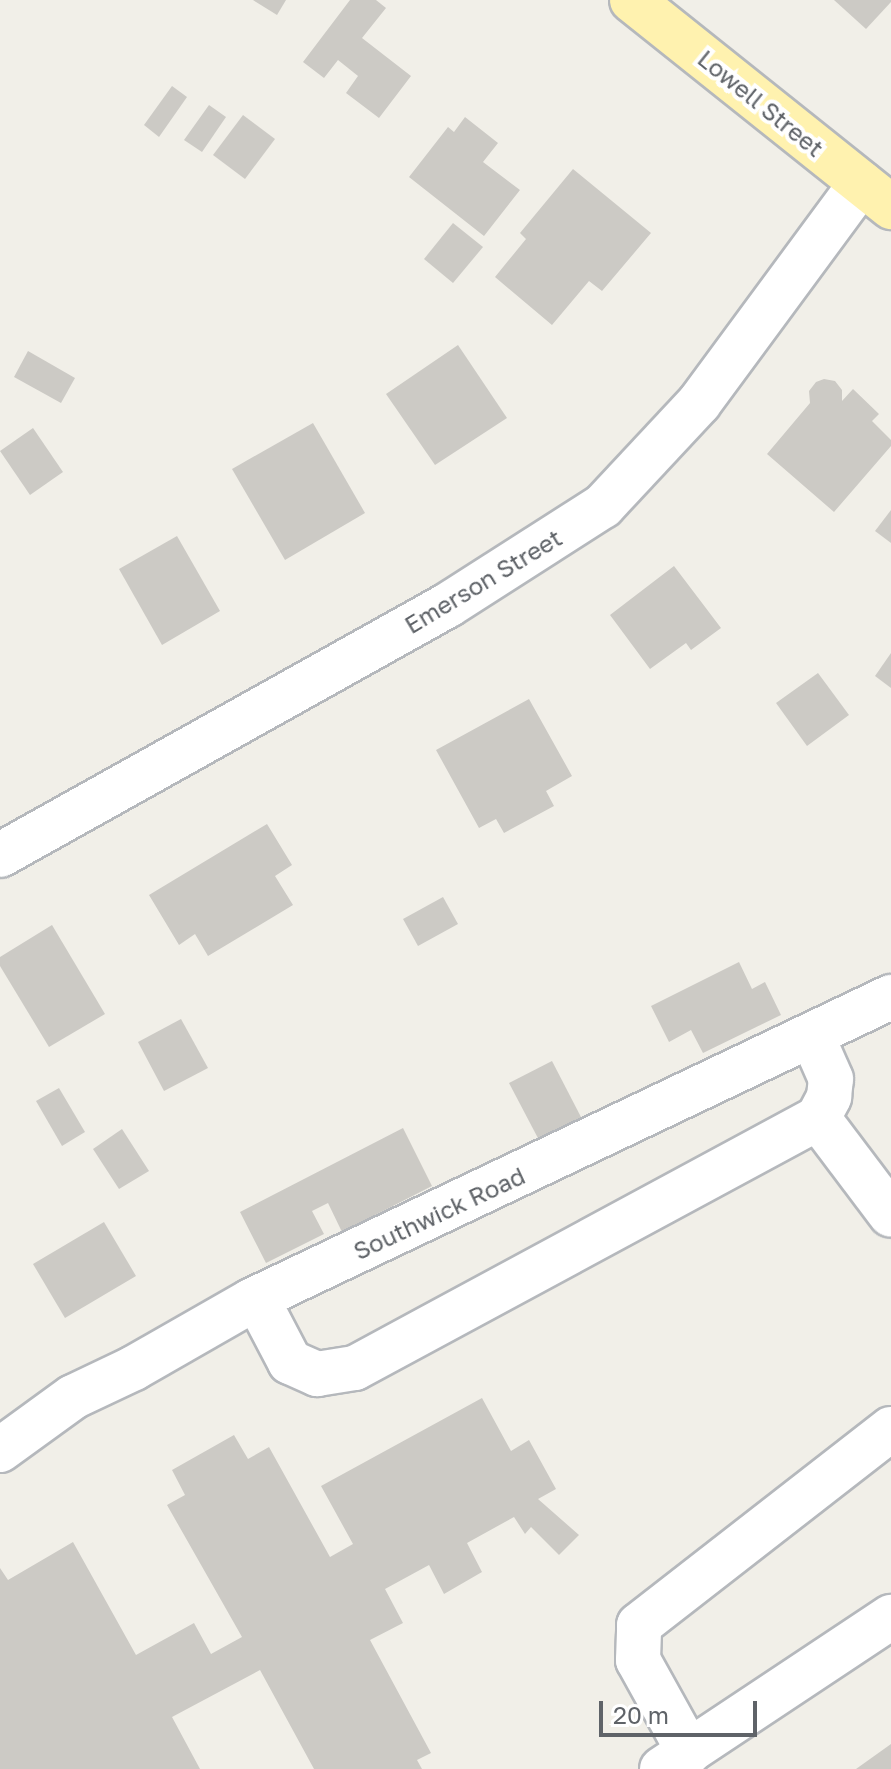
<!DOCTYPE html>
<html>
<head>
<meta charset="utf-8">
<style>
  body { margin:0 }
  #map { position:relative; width:891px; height:1769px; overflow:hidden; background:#f1efe8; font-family:"Golos Text",sans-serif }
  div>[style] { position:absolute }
  .building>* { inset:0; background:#cccac5 }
  .roads { filter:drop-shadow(2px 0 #b5b8bc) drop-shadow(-2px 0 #b5b8bc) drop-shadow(0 2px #b5b8bc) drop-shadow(0 -2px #b5b8bc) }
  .minor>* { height:44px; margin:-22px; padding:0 22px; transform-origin:22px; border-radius:22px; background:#fff }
  .major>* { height:44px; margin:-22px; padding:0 22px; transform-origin:22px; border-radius:22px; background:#fff2af }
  span { translate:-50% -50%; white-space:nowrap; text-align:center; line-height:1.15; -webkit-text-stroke:8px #fff; paint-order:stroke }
  .street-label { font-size:24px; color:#5f6368 }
  .scale { position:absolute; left:599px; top:1701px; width:158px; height:36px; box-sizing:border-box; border:4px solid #5f6368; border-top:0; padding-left:10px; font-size:24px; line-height:28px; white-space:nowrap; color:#5f6368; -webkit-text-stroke:6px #fff; paint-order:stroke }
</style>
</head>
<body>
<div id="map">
  <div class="building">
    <div style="clip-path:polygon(253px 0,286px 0,277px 15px)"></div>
    <div style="clip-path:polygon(350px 0,376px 0,386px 8px,362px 38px,411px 76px,379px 118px,346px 93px,358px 76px,338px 60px,324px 78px,303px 62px)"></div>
    <div style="clip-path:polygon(834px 0,891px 0,891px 2px,866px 29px)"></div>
    <div style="clip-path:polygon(172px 86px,187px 97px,159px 137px,144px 125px)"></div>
    <div style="clip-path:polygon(209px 105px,226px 117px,202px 152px,184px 140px)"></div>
    <div style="clip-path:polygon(243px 115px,275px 139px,245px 179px,213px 155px)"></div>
    <div style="clip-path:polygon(465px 117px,498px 143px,483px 162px,520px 190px,484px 236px,409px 177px,448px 127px,454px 132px)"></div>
    <div style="clip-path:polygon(573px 169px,651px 233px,602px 291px,589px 281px,552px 325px,495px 277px,526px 239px,520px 233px)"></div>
    <div style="clip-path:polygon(453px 223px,483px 247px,453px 283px,424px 259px)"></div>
    <div style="clip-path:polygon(458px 345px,507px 418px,435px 465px,386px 394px)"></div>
    <div style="clip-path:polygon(28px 351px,75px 378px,61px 403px,14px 377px)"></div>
    <div style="clip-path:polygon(824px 379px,835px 381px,842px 390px,842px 401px,853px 389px,879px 414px,872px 421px,891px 440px,891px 446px,834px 512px,767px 454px,810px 403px,809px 391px,816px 382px)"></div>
    <div style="clip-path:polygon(313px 423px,365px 513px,285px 560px,232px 469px)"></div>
    <div style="clip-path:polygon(33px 428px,63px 472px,30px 495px,0 451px)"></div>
    <div style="clip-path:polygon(891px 510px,891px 543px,875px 531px)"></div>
    <div style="clip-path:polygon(177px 536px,220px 611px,162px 645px,119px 569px)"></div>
    <div style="clip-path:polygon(674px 566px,721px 628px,691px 650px,686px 643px,650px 669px,610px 615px)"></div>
    <div style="clip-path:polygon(891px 653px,891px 688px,875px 676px)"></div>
    <div style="clip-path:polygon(818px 673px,849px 715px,807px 746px,776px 703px)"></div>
    <div style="clip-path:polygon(529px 699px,572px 776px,546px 791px,554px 806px,504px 833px,496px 819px,479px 828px,436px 750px)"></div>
    <div style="clip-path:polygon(267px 824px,292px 865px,275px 876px,293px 905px,208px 956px,195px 934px,179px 945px,149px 895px)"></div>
    <div style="clip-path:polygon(443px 897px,458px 924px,418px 946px,403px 919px)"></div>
    <div style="clip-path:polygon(52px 925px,105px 1014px,49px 1047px,0 966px,0 957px)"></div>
    <div style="clip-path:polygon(739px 962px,752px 989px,765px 982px,781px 1015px,703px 1053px,691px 1030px,669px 1042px,651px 1006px)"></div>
    <div style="clip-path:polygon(181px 1019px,208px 1068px,164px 1091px,138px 1042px)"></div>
    <div style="clip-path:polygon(552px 1061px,582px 1119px,540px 1142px,509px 1083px)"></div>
    <div style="clip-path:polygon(59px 1088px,85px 1132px,62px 1146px,36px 1101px)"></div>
    <div style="clip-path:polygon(403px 1128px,432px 1186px,342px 1232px,328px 1203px,312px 1211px,324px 1234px,266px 1263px,240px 1212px)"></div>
    <div style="clip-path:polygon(122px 1129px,149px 1171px,119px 1189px,93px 1149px)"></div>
    <div style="clip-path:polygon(104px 1222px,136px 1276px,65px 1318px,33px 1264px)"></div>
    <div style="clip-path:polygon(482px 1398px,511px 1451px,529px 1440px,556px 1489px,538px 1499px,579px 1535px,559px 1555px,531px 1527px,525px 1534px,514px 1517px,467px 1543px,482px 1572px,444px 1594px,429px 1565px,385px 1589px,403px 1623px,370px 1640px,431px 1753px,417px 1760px,422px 1769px,314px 1769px,260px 1670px,172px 1717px,200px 1769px,0 1769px,0 1568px,8px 1580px,73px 1542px,136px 1655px,194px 1623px,211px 1654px,242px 1637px,167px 1505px,185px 1495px,172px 1470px,234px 1435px,248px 1459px,269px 1447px,330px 1557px,353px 1544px,321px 1486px)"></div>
    <div style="clip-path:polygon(891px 1744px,891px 1769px,856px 1769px)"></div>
  </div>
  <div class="roads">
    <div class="minor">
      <div style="left:0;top:855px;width:513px;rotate:-29.16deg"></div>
      <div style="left:448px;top:605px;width:184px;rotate:-32.6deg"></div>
      <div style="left:603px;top:506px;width:141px;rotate:-47deg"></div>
      <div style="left:699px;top:403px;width:273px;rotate:-53.6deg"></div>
      <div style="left:818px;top:1118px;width:121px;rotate:53deg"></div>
      <div style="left:257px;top:1299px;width:71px;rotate:62.4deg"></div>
      <div style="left:290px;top:1362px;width:30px;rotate:24deg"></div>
      <div style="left:317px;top:1374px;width:38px;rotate:-9deg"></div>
      <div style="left:355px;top:1368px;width:526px;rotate:-28.37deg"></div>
      <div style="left:818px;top:1118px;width:24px;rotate:-62deg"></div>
      <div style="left:829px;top:1097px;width:18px;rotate:-84deg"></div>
      <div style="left:831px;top:1079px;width:47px;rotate:-113.8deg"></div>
      <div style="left:0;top:1450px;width:90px;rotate:-36deg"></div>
      <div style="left:73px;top:1397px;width:68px;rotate:-25.4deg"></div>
      <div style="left:134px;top:1368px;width:135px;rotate:-29.8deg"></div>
      <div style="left:251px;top:1301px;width:709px;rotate:-25.41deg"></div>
      <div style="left:689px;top:1752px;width:105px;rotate:-119deg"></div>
      <div style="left:638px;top:1660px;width:35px;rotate:-88deg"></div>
      <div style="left:639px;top:1625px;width:319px;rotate:-37.9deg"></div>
      <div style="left:662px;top:1769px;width:275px;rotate:-33.6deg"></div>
    </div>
    <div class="major">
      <div style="left:632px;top:0;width:332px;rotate:38.6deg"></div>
    </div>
  </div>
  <div class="street-label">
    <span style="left:761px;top:103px;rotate:39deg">Lowell Street</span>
    <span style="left:483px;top:581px;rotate:-31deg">Emerson Street</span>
    <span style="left:439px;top:1213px;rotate:-25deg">Southwick Road</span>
  </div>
  <div class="scale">20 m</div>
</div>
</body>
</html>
